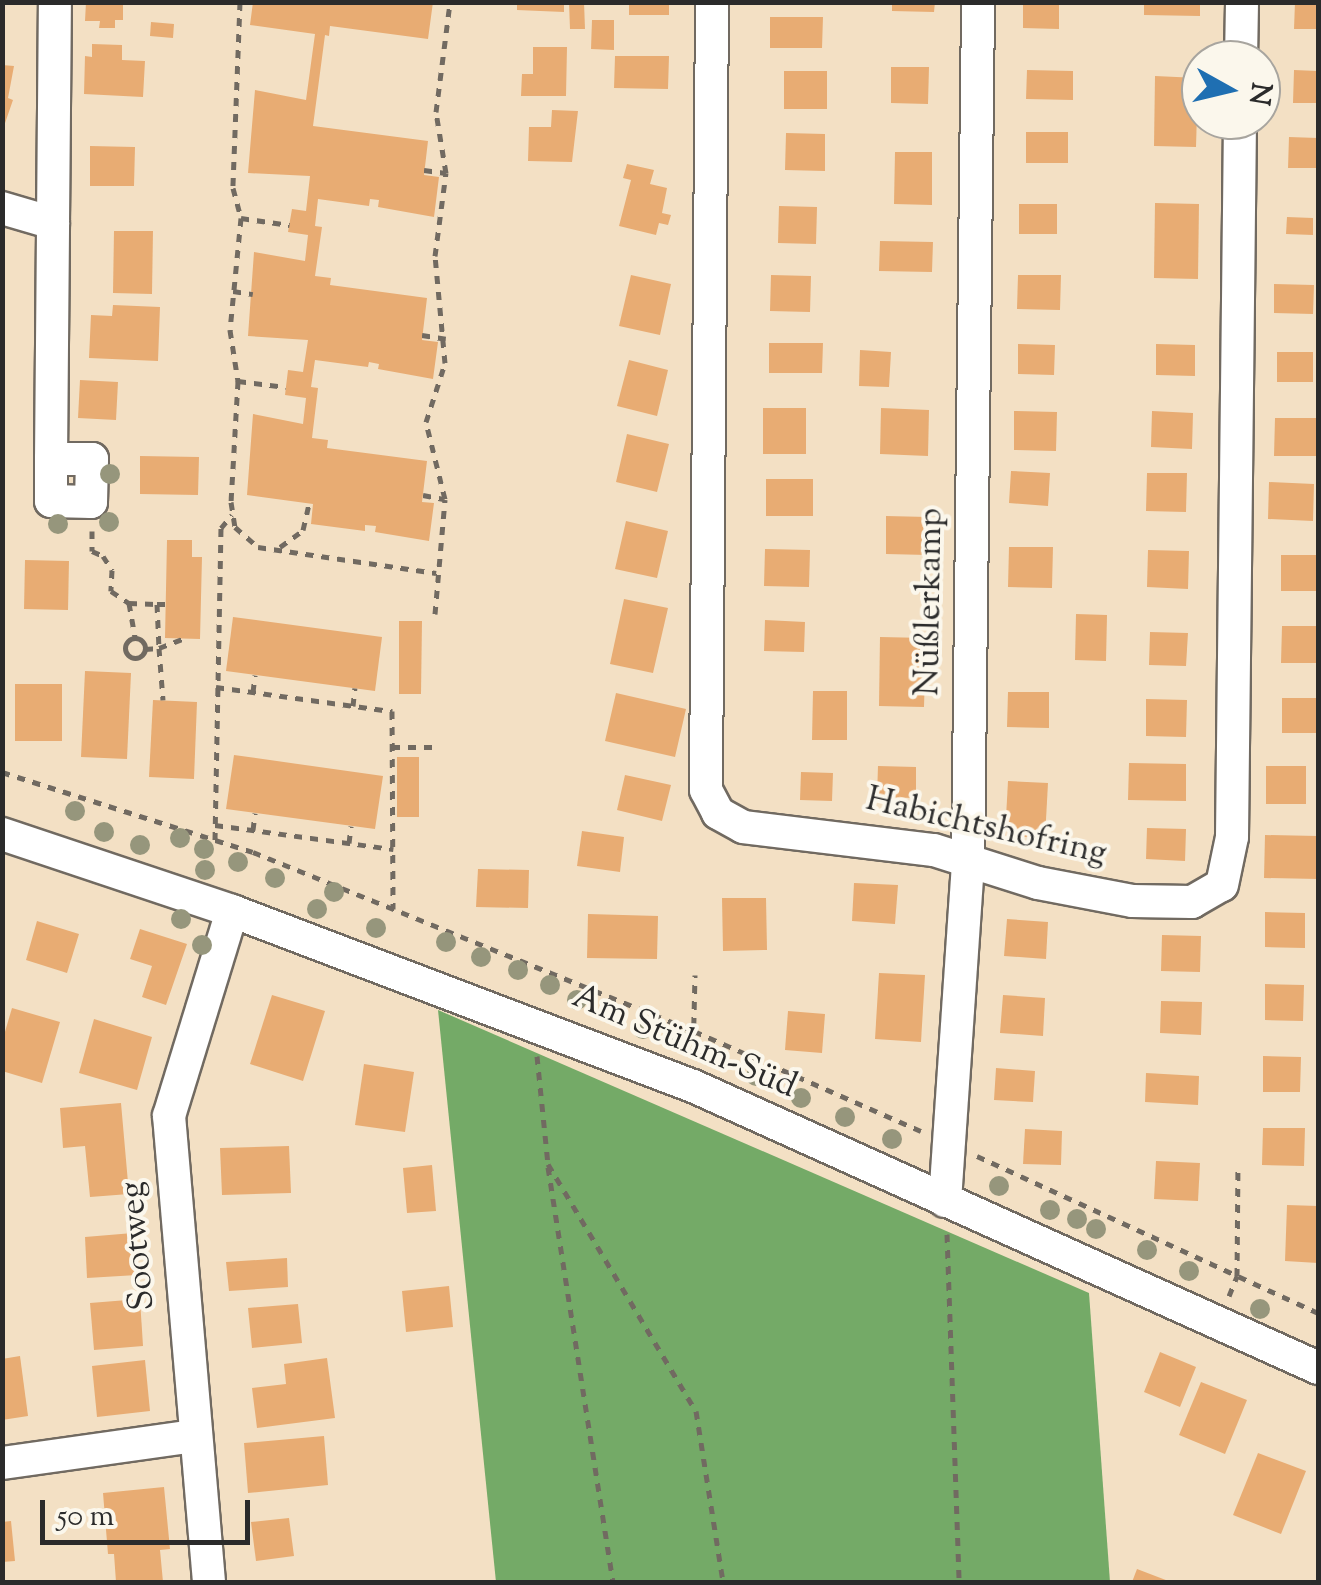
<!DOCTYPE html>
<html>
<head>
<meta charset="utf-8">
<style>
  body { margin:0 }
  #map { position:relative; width:1321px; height:1585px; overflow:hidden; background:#f3e0c4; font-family:"Sorts Mill Goudy",serif }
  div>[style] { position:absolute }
  .forest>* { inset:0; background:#74aa67 }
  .building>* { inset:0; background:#e8ac73 }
  .path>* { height:5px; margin-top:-2.5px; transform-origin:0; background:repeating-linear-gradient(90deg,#716a61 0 8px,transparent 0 16px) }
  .path>.ring { margin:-2.5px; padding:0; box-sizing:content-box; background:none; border:5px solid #716a61; border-radius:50% }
  .roads { filter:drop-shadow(2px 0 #716a61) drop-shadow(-2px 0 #716a61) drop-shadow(0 2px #716a61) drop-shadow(0 -2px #716a61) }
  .minor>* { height:32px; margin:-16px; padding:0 16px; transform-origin:16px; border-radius:16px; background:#fff }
  .trees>* { width:20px; height:20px; margin:-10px; border-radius:50%; background:#96967c }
  span { translate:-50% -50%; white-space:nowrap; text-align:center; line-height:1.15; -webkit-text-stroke:8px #fbf7ec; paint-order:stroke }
  .street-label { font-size:35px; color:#2b2b2b }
  .frame { position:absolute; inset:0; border:5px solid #2b2b2b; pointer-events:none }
  .north { position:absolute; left:1181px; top:40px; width:100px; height:100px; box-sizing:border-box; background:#fbf7ec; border:2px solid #a8a59f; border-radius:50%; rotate:98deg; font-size:28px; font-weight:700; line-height:40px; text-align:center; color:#2b2b2b }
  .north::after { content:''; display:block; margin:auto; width:35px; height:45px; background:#1f6fb2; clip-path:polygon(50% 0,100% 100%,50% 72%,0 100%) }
  .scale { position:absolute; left:40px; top:1500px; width:210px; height:45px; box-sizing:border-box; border:5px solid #2b2b2b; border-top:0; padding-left:12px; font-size:30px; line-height:35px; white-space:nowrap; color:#2b2b2b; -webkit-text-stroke:8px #fbf7ec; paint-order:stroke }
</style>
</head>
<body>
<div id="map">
  <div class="forest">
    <div style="clip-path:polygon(438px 1010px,1089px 1293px,1110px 1582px,496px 1582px)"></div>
  </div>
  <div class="building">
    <div style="clip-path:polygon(86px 2px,123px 2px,123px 20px,115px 20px,115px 28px,99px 28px,100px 21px,85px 21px)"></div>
    <div style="clip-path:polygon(253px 2px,433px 2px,428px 39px,330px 26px,329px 36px,325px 35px,313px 126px,428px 141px,424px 175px,439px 177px,434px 217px,378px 207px,379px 200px,370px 199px,369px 206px,318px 199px,315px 226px,322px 227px,315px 276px,331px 278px,330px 285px,427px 298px,422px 340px,438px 342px,433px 379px,378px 369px,379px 364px,369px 362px,368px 367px,315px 360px,311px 387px,318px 388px,312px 438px,328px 440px,327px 448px,427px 461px,422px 502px,434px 503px,429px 541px,375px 532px,376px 526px,365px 525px,365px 531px,311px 524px,313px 504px,247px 495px,253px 414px,303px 424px,306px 398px,285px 395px,288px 370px,303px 372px,308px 340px,248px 336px,254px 252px,305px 261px,308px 235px,288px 232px,292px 209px,306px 211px,310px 176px,248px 173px,255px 90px,306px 100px,315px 34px,250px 25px)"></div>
    <div style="clip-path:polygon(517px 2px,564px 2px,564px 12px,517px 10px)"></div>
    <div style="clip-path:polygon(569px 2px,584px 2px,585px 29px,570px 29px)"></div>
    <div style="clip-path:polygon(629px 2px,669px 2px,669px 15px,629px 15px)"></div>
    <div style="clip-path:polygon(892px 2px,935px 2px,934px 12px,892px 11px)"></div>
    <div style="clip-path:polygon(1023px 2px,1059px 2px,1059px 29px,1023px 28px)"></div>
    <div style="clip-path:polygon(1144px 2px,1200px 2px,1200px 16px,1144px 15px)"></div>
    <div style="clip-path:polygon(1295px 2px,1318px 2px,1318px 29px,1294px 29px)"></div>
    <div style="clip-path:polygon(770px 17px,823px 17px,822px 48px,770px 48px)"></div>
    <div style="clip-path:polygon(592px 20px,614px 20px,614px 50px,591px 49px)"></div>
    <div style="clip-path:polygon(151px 22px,174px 24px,173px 38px,150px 36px)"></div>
    <div style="clip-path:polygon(92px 44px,122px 45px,122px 60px,145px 61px,143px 97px,84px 94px,85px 56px,92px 57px)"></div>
    <div style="clip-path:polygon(533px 47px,567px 47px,566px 96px,521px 96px,522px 74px,533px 74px)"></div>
    <div style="clip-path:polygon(615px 56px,669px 56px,668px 89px,614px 88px)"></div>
    <div style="clip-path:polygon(2px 65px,14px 66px,8px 98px,13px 100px,3px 129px)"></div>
    <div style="clip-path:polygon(891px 67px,929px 67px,928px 104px,891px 103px)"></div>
    <div style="clip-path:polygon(1027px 70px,1073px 71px,1073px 100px,1026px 99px)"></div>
    <div style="clip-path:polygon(1294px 70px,1318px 71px,1318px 103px,1293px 103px)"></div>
    <div style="clip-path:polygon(784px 71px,827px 71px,827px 109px,784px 109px)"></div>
    <div style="clip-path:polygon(1155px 76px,1198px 78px,1196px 147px,1154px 146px)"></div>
    <div style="clip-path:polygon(552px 110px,578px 111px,572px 162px,528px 161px,529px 127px,551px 127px)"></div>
    <div style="clip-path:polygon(1026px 132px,1068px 132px,1068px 163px,1026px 163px)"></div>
    <div style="clip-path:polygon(786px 133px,825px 134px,825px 171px,785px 170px)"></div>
    <div style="clip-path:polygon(1289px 137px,1318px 138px,1318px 168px,1288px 168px)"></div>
    <div style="clip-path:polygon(90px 146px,135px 147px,134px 186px,90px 186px)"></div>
    <div style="clip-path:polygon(895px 152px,932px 152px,932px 205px,894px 204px)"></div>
    <div style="clip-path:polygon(627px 164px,654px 170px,650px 184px,667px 188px,662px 213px,671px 215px,668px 225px,659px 223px,656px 235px,619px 226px,631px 180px,623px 178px)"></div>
    <div style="clip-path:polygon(1155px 203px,1199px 204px,1198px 279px,1154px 278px)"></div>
    <div style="clip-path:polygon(1019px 204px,1057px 204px,1057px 234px,1019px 234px)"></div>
    <div style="clip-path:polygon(779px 206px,817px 207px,816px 244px,778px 243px)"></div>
    <div style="clip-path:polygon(1287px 217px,1313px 218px,1313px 235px,1286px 234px)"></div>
    <div style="clip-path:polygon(114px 231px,153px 231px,152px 294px,113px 293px)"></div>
    <div style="clip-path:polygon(880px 241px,933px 242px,932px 272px,879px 271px)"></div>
    <div style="clip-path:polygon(631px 275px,671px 284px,660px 335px,619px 326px)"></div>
    <div style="clip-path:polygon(771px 275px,811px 276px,810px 312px,770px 311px)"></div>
    <div style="clip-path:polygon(1018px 275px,1061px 275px,1060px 310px,1017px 309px)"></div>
    <div style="clip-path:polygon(1274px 284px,1314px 285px,1313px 314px,1274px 313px)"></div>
    <div style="clip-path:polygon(113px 305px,160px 307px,158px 361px,89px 358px,91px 315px,112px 316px)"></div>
    <div style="clip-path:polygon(769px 343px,823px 343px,822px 373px,769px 373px)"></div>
    <div style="clip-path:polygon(1018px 344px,1055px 345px,1054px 375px,1018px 374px)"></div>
    <div style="clip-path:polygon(1156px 344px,1195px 345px,1195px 376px,1156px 375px)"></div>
    <div style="clip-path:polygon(860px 350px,891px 352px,889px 387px,859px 386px)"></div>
    <div style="clip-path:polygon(1277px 352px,1313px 352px,1313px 382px,1277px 382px)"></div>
    <div style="clip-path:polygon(629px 360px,668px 370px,657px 416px,617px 406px)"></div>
    <div style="clip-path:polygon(80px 380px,118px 382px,116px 420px,78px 418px)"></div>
    <div style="clip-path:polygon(763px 408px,806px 408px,806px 454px,763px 454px)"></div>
    <div style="clip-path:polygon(881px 408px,929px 410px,928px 456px,880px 454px)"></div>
    <div style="clip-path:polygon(1014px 411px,1057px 412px,1056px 451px,1014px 450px)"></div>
    <div style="clip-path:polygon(1152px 411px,1193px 413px,1192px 449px,1151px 447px)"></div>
    <div style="clip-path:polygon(1275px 418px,1318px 418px,1317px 456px,1274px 456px)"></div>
    <div style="clip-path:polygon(627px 434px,669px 444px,657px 492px,616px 482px)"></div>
    <div style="clip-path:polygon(140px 456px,199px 457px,198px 495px,140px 494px)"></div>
    <div style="clip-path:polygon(1011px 471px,1050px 473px,1048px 506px,1009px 503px)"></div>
    <div style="clip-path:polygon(1147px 473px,1187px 473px,1186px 512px,1146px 511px)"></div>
    <div style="clip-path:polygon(766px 479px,813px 479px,813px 516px,766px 516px)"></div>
    <div style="clip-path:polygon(1269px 482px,1314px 484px,1313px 521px,1268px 519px)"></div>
    <div style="clip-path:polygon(886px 516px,928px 517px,928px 555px,886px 554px)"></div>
    <div style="clip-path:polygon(626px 521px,668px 531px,657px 578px,615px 569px)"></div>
    <div style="clip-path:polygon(167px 540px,192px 540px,192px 557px,202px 557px,200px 639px,165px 638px)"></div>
    <div style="clip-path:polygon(1009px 547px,1053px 547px,1052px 588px,1008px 587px)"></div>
    <div style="clip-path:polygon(765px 549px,810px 550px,809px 587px,764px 586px)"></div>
    <div style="clip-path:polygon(1148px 550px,1189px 551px,1188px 589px,1147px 587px)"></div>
    <div style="clip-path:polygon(1281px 555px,1318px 555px,1318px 591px,1281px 591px)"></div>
    <div style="clip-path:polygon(25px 560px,69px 561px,68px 610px,24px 609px)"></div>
    <div style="clip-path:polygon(624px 599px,668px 608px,653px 673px,610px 664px)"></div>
    <div style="clip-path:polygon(1076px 614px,1107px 615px,1106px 661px,1075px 660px)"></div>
    <div style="clip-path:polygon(233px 617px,382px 637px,375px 691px,226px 671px)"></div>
    <div style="clip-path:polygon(765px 620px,805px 622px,804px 652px,764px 651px)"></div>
    <div style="clip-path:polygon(399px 621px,422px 621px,421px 694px,399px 694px)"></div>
    <div style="clip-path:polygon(1282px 626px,1318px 626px,1318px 663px,1281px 663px)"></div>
    <div style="clip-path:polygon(1150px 632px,1188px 633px,1186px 666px,1149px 665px)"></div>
    <div style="clip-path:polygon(880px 637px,926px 638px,924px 707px,879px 706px)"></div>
    <div style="clip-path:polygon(85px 671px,131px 673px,127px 759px,81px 757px)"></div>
    <div style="clip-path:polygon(15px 684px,62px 684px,62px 741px,15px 741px)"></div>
    <div style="clip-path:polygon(813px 691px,847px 691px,847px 740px,812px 740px)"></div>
    <div style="clip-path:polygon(1008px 692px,1049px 692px,1049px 728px,1007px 727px)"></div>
    <div style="clip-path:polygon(616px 693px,686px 709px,675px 757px,605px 741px)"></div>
    <div style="clip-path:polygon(1282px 698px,1318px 698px,1318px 733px,1282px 733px)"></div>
    <div style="clip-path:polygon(1146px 699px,1187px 700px,1186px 737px,1146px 736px)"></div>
    <div style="clip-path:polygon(153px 700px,197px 702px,194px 779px,149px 777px)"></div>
    <div style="clip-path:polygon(234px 755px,383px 776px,375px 829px,226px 809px)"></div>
    <div style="clip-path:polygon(397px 757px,419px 757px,419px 817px,397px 817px)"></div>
    <div style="clip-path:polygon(1129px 763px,1186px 764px,1186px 801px,1128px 800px)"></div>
    <div style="clip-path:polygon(878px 766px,916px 767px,916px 798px,877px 797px)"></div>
    <div style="clip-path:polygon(1266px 766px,1306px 766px,1306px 804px,1266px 804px)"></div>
    <div style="clip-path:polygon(801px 772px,833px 773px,832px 801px,800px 800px)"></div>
    <div style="clip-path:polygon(625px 775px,671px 785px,662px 821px,617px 810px)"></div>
    <div style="clip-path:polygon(1008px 781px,1048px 783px,1045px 838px,1005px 836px)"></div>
    <div style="clip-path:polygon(1147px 828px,1186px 829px,1185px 861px,1146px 859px)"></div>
    <div style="clip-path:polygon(582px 831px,624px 837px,620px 872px,577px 866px)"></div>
    <div style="clip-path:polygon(1265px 835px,1318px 836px,1318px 879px,1264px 878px)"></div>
    <div style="clip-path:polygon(478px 869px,529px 870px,528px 908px,476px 907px)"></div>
    <div style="clip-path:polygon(854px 883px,898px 885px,895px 924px,852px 921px)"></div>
    <div style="clip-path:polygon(722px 898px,766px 898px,767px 950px,723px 951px)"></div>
    <div style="clip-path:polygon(1265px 912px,1305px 913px,1305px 948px,1265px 947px)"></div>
    <div style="clip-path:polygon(588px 914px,658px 916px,657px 959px,587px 958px)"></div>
    <div style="clip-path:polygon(1007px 919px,1048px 922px,1046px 959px,1004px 956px)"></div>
    <div style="clip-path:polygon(37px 921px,79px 934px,67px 973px,26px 960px)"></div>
    <div style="clip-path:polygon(140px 929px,187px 944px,166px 1005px,142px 997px,152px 966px,130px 959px)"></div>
    <div style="clip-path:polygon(1162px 935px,1201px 936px,1200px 972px,1161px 971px)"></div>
    <div style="clip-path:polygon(879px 973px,925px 975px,921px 1042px,875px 1039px)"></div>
    <div style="clip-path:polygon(1265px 984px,1304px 985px,1303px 1021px,1265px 1020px)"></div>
    <div style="clip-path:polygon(272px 995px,325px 1011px,303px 1081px,250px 1064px)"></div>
    <div style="clip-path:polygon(1003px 995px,1045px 998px,1043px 1036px,1000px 1033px)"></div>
    <div style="clip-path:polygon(1161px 1001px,1202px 1002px,1201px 1035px,1160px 1033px)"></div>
    <div style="clip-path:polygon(12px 1008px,60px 1022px,42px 1083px,2px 1071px,2px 1042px)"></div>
    <div style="clip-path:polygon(788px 1011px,825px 1014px,822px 1053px,785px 1050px)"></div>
    <div style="clip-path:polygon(94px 1019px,152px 1037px,137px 1090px,79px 1073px)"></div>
    <div style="clip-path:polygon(1263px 1056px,1301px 1057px,1300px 1092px,1263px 1092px)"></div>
    <div style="clip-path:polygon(364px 1064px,414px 1072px,405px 1132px,355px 1125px)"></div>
    <div style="clip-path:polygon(996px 1068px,1035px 1071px,1033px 1102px,994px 1100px)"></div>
    <div style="clip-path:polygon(1146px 1073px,1199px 1076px,1198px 1105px,1145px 1102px)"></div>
    <div style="clip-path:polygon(121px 1103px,129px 1194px,90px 1197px,85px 1146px,63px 1148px,60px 1108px)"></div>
    <div style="clip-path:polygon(1263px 1128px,1305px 1128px,1304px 1166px,1262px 1165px)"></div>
    <div style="clip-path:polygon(1025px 1129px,1062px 1131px,1061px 1165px,1023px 1164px)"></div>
    <div style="clip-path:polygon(289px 1146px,291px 1193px,222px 1195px,220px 1148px)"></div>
    <div style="clip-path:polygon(1156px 1161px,1200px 1163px,1198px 1201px,1154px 1199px)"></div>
    <div style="clip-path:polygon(432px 1165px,436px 1211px,407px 1213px,403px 1168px)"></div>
    <div style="clip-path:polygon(1287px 1205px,1318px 1206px,1318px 1263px,1285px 1261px)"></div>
    <div style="clip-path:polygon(133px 1233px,137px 1275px,87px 1278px,85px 1237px)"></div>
    <div style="clip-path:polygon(287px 1258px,288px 1287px,229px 1291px,226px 1262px)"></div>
    <div style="clip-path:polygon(449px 1286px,453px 1327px,406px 1332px,402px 1291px)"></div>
    <div style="clip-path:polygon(140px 1299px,143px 1346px,94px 1350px,90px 1303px)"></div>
    <div style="clip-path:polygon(298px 1304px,302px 1343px,252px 1348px,248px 1308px)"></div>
    <div style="clip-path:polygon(1160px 1352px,1196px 1367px,1180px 1407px,1144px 1392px)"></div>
    <div style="clip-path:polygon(20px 1356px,28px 1416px,2px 1420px,2px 1359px)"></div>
    <div style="clip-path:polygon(327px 1358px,335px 1418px,257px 1428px,252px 1388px,286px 1384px,284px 1364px)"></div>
    <div style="clip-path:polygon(145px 1360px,150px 1411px,97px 1417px,92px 1366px)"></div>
    <div style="clip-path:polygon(1201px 1382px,1247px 1400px,1225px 1454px,1179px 1435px)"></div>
    <div style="clip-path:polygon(324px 1436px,328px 1485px,248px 1493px,244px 1443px)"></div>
    <div style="clip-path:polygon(1258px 1453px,1306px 1471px,1281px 1534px,1233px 1515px)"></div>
    <div style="clip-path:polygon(164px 1487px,170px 1549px,160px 1550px,163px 1582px,116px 1582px,114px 1554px,108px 1554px,103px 1493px)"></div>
    <div style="clip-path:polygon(289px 1518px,294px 1556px,256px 1561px,251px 1522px)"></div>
    <div style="clip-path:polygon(11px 1521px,15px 1561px,2px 1562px,2px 1522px)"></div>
    <div style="clip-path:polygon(1137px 1569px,1171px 1582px,1132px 1582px)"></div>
  </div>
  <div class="path">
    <div style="left:240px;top:2px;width:186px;rotate:92.2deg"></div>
    <div style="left:233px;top:188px;width:31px;rotate:75deg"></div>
    <div style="left:241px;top:218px;width:113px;rotate:95.6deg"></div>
    <div style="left:230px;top:330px;width:52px;rotate:81.1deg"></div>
    <div style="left:238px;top:381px;width:121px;rotate:93.3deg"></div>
    <div style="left:231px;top:502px;width:25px;rotate:81deg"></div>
    <div style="left:235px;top:527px;width:30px;rotate:41deg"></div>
    <div style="left:258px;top:547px;width:180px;rotate:8.3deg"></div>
    <div style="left:424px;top:170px;width:22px;rotate:8deg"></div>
    <div style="left:241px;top:218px;width:49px;rotate:8.3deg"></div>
    <div style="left:233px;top:291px;width:20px;rotate:9deg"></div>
    <div style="left:422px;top:335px;width:24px;rotate:9deg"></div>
    <div style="left:238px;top:381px;width:48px;rotate:7.1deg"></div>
    <div style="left:423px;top:495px;width:21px;rotate:11deg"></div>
    <div style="left:92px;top:531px;width:20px;rotate:90deg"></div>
    <div style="left:92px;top:551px;width:12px;rotate:24deg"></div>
    <div style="left:103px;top:556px;width:17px;rotate:57deg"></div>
    <div style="left:112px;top:570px;width:21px;rotate:93deg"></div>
    <div style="left:111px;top:591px;width:22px;rotate:34deg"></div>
    <div style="left:129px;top:603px;width:36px;rotate:80deg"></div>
    <div style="left:280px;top:547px;width:29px;rotate:-36deg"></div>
    <div style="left:303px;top:530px;width:27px;rotate:-77deg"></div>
    <div style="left:129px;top:603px;width:27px;rotate:2deg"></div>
    <div style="left:165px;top:604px;width:8px;rotate:180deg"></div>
    <div style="left:157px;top:604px;width:44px;rotate:87.4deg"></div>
    <div style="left:159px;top:648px;width:26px;rotate:-21deg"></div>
    <div style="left:435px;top:614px;width:115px;rotate:-85deg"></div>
    <div style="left:445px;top:499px;width:79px;rotate:-103.9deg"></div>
    <div style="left:426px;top:422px;width:62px;rotate:-72.1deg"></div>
    <div style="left:445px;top:363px;width:107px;rotate:-95.3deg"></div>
    <div style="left:435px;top:256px;width:84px;rotate:-82.5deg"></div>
    <div style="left:446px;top:173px;width:62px;rotate:-99.3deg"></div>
    <div style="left:436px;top:112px;width:111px;rotate:-82.7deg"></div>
    <div class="ring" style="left:125px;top:638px;width:15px;height:15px"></div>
    <div style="left:145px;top:649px;width:14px;rotate:-4deg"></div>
    <div style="left:159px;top:648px;width:52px;rotate:85.6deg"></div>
    <div style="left:216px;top:687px;width:178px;rotate:7.8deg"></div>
    <div style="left:392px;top:711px;width:198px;rotate:89.7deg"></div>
    <div style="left:253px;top:692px;width:17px;rotate:-83deg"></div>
    <div style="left:353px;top:706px;width:18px;rotate:-84deg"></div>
    <div style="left:392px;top:747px;width:42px"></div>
    <div style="left:2px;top:772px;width:263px;rotate:17.7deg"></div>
    <div style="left:253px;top:852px;width:476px;rotate:22.1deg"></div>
    <div style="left:694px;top:1031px;width:248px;rotate:23.8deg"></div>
    <div style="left:215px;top:825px;width:180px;rotate:7.7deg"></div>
    <div style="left:253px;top:830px;width:17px;rotate:-83deg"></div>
    <div style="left:215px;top:840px;width:312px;rotate:-88.9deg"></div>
    <div style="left:221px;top:528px;width:17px;rotate:-50deg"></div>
    <div style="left:349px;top:843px;width:17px;rotate:-83deg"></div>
    <div style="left:537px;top:1056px;width:109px;rotate:84.2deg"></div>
    <div style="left:548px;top:1164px;width:288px;rotate:59.1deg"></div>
    <div style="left:696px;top:1411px;width:173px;rotate:81deg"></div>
    <div style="left:693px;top:1057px;width:82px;rotate:-88.6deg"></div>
    <div style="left:977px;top:1156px;width:375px;rotate:24.7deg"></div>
    <div style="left:548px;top:1167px;width:420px;rotate:81.1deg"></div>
    <div style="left:947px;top:1234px;width:348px;rotate:88deg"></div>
    <div style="left:1229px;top:1296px;width:22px;rotate:-68deg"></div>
    <div style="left:1237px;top:1276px;width:105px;rotate:-89.5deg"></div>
  </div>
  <div class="roads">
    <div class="minor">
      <div style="left:712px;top:2px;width:788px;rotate:90.44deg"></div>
      <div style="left:706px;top:790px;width:26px;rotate:62deg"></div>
      <div style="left:718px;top:813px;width:29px;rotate:29deg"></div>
      <div style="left:743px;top:827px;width:192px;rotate:6.9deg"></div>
      <div style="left:934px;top:850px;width:109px;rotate:17.6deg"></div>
      <div style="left:1038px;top:883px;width:96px;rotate:10.8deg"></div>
      <div style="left:1132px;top:901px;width:60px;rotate:1deg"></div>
      <div style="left:1192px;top:902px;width:34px;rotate:-30deg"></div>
      <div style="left:1222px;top:885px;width:49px;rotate:-78.2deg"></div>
      <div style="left:1232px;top:837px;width:717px;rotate:-89.36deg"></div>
      <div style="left:1241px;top:60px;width:58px;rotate:-89deg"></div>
      <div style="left:2px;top:208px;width:53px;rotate:16.4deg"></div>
      <div style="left:51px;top:459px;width:41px"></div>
      <div style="left:92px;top:459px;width:43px;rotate:91.3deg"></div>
      <div style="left:91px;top:502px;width:40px;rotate:-178.6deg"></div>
      <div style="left:51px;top:501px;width:42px;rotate:-90deg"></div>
      <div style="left:51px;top:459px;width:236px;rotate:-89.5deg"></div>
      <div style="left:53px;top:223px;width:221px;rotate:-89.5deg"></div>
      <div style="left:2px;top:834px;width:243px;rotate:18.5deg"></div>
      <div style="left:232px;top:911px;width:493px;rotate:20.8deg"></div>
      <div style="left:693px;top:1086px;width:686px;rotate:24.28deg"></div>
      <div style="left:945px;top:1201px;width:340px;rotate:-86.1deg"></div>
      <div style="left:968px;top:862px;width:860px;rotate:-89.33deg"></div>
      <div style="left:2px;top:1463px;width:195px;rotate:-8deg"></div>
      <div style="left:209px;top:1582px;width:468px;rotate:-94.9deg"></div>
      <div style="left:169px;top:1116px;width:214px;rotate:-72.9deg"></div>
    </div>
  </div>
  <div class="trees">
    <div style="left:110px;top:474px"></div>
    <div style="left:109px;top:522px"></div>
    <div style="left:58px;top:524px"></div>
    <div style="left:75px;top:811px"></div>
    <div style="left:104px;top:832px"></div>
    <div style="left:180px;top:838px"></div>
    <div style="left:140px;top:845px"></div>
    <div style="left:204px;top:849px"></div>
    <div style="left:238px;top:862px"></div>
    <div style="left:205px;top:870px"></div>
    <div style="left:275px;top:878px"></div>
    <div style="left:334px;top:892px"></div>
    <div style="left:317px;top:909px"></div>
    <div style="left:181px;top:919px"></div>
    <div style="left:376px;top:928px"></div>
    <div style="left:446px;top:942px"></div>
    <div style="left:202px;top:945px"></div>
    <div style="left:481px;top:957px"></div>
    <div style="left:518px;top:970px"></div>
    <div style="left:550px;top:985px"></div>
    <div style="left:577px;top:1000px"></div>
    <div style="left:643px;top:1029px"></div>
    <div style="left:678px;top:1039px"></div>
    <div style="left:705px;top:1054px"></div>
    <div style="left:756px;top:1076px"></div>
    <div style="left:801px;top:1098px"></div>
    <div style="left:845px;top:1117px"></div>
    <div style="left:892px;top:1139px"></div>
    <div style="left:999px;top:1186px"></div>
    <div style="left:1050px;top:1210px"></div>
    <div style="left:1077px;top:1219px"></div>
    <div style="left:1096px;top:1229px"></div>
    <div style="left:1147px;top:1250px"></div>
    <div style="left:1189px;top:1271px"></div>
    <div style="left:1260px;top:1309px"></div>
  </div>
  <div class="street-label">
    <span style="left:931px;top:602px;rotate:-89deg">Nüßlerkamp</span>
    <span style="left:986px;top:828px;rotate:13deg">Habichtshofring</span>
    <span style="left:684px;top:1043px;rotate:23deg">Am Stühm-Süd</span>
    <span style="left:139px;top:1246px;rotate:-95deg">Sootweg</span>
  </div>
  <div class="frame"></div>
  <div class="north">N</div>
  <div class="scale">50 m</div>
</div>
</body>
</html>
